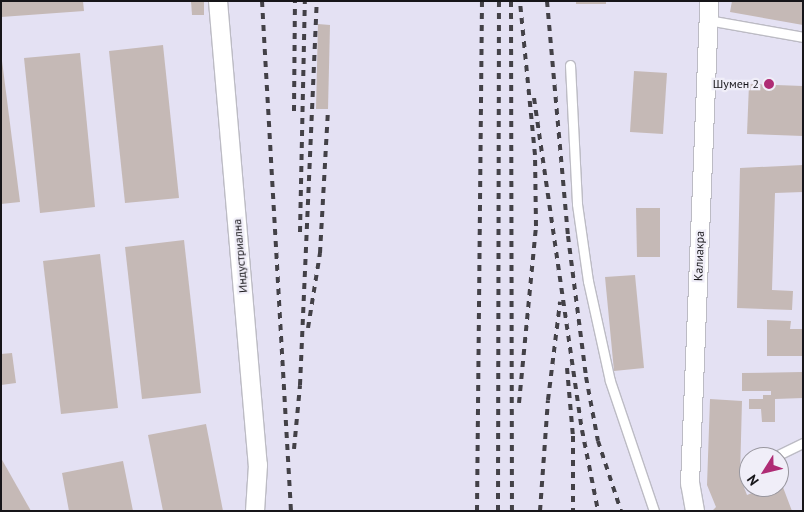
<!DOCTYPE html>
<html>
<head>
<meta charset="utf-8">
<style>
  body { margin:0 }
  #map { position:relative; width:804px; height:512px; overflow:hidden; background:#f0eef8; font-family:"PT Sans",sans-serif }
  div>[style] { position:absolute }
  .built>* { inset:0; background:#e4e1f3 }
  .building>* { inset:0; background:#c5b9b6 }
  .roads { filter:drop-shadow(1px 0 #bcbbc4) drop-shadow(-1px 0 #bcbbc4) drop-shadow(0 1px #bcbbc4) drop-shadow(0 -1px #bcbbc4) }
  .service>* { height:9px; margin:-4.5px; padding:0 4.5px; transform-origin:4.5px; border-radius:4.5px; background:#fff }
  .minor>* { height:18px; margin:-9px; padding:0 9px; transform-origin:9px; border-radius:9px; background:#fff }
  .rail>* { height:4px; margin-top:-2px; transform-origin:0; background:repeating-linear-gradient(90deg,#434147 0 6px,transparent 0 12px) }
  .dots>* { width:14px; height:14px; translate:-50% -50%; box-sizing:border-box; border:2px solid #f0eef8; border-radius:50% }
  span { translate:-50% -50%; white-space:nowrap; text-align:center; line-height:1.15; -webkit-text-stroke:4.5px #f0eef8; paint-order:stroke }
  .poi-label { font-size:12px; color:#161519 }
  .right { translate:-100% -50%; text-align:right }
  .street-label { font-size:12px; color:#161519 }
  .frame { position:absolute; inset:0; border:2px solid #161519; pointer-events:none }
  .north { position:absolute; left:739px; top:447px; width:50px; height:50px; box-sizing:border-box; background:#f0eef8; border:1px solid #99979f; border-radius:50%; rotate:234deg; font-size:14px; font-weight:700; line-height:20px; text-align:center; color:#161519 }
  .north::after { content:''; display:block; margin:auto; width:18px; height:22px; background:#af2c75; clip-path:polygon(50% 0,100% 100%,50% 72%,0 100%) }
</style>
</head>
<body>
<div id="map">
  <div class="built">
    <div style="clip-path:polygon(evenodd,1px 1px,803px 1px,803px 511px,1px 511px,1px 1px,749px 457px,779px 457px,779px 487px,749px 487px,749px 457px)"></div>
  </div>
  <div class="building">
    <div style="clip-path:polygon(1px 1px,83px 1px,84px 11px,1px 17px)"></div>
    <div style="clip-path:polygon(191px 1px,204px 1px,204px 15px,192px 15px)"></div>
    <div style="clip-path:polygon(576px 1px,606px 1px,606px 4px,576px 4px)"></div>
    <div style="clip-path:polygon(732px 1px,803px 1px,803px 25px,730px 12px)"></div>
    <div style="clip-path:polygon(318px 24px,330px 25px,328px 109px,316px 109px)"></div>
    <div style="clip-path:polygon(163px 45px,179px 198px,125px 203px,109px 51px)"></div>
    <div style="clip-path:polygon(1px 53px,20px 202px,1px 204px)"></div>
    <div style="clip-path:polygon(80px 53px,95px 207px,40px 213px,24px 58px)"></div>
    <div style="clip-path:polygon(634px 71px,667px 73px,663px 134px,630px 132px)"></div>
    <div style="clip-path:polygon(749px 84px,803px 86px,803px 136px,747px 134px)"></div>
    <div style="clip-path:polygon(803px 165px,803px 192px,775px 193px,772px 290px,793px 291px,792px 310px,737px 308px,740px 168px)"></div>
    <div style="clip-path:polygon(636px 208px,660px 208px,660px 257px,637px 257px)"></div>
    <div style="clip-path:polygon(184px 240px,201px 393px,142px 399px,125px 247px)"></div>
    <div style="clip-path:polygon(100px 254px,118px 408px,61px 414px,43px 261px)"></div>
    <div style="clip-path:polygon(635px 275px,644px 368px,614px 371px,605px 277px)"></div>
    <div style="clip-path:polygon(767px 320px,791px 321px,790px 329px,803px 329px,803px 356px,767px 356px)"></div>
    <div style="clip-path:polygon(12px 353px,16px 383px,1px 385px,1px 354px)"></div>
    <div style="clip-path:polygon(803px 372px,803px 398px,775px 399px,775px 422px,762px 422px,761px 409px,749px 409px,749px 399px,763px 399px,763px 395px,771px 395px,771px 391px,742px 391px,742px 373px)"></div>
    <div style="clip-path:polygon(710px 399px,742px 401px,740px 477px,747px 495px,767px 487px,779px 487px,781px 482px,792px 511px,712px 511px,716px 507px,707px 485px)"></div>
    <div style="clip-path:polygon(206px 424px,223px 511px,163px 511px,148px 435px)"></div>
    <div style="clip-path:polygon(1px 458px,31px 511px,1px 511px)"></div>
    <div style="clip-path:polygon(123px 461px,133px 511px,69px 511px,62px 473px)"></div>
  </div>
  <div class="roads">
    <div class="service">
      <div style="left:708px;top:20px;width:97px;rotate:10.1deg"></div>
      <div style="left:570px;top:65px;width:139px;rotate:87.1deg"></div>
      <div style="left:577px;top:204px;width:78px;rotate:81.9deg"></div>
      <div style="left:588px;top:281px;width:102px;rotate:77.6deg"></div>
      <div style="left:610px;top:381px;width:137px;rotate:71.3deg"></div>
      <div style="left:774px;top:457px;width:32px;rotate:-26deg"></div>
    </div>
    <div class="minor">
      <div style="left:218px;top:1px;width:466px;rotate:85.1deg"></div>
      <div style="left:258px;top:465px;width:46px;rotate:93.7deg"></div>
      <div style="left:695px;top:511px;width:27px;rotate:-100deg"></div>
      <div style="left:690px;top:484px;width:483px;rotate:-87.7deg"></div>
    </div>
  </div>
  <div class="rail">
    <div style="left:262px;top:1px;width:511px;rotate:86.75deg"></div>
    <div style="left:511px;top:1px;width:510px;rotate:89.89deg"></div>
    <div style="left:547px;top:1px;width:236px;rotate:84.9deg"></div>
    <div style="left:568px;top:236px;width:142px;rotate:82.7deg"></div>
    <div style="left:586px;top:377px;width:65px;rotate:79.4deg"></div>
    <div style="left:598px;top:441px;width:74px;rotate:71.8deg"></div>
    <div style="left:534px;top:98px;width:335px;rotate:81.8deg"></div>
    <div style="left:582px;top:430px;width:83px;rotate:78.8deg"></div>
    <div style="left:294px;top:111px;width:110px;rotate:-89.5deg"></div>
    <div style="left:300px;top:232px;width:231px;rotate:-88.8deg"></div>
    <div style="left:308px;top:328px;width:76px;rotate:-80.9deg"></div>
    <div style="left:320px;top:253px;width:144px;rotate:-86.8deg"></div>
    <div style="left:567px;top:368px;width:68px;rotate:85deg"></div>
    <div style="left:573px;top:436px;width:75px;rotate:90deg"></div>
    <div style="left:519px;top:403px;width:178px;rotate:-84.5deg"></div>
    <div style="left:536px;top:226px;width:71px;rotate:-90.8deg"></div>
    <div style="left:535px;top:155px;width:155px;rotate:-95.6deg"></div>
    <div style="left:294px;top:449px;width:64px;rotate:-84.6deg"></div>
    <div style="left:300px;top:385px;width:384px;rotate:-87.5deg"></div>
    <div style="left:477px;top:511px;width:510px;rotate:-89.44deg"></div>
    <div style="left:498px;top:511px;width:510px;rotate:-89.89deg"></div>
    <div style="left:540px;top:511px;width:111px;rotate:-85.9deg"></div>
    <div style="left:548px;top:400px;width:99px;rotate:-83deg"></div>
  </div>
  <div class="dots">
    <div style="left:769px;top:84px;background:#af2c75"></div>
  </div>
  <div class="poi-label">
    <span class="right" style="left:759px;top:84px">Шумен 2</span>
  </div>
  <div class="street-label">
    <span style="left:240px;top:256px;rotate:-95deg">Индустриална</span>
    <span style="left:699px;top:256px;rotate:-88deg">Калиакра</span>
  </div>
  <div class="frame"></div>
  <div class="north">N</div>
</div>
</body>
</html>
